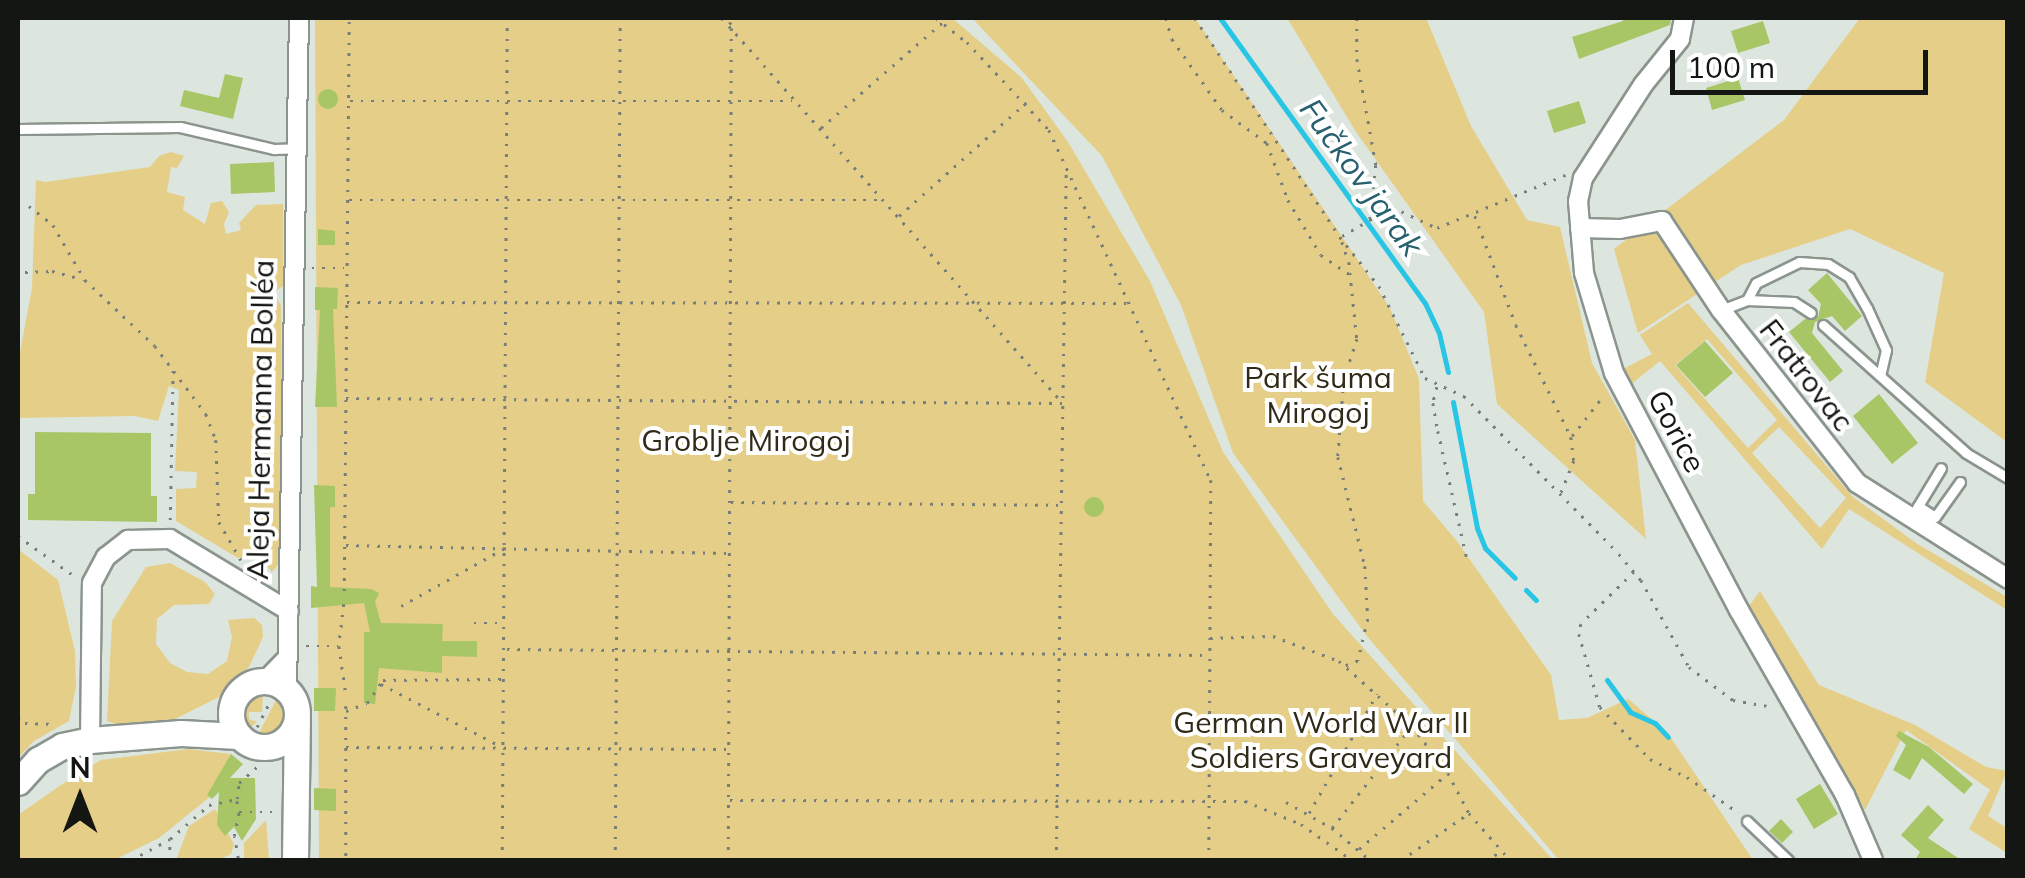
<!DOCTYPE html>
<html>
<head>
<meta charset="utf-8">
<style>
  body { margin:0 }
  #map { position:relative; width:2025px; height:878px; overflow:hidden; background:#dce6df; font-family:Mulish,sans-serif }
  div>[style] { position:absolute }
  .green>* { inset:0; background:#e5ce87 }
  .stream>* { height:5px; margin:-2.5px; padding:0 2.5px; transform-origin:2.5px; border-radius:2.5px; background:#28c5e5 }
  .building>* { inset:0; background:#a8c666 }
  .round { border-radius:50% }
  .path>* { height:2.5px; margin-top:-1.25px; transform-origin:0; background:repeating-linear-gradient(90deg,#787e79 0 2.5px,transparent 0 10.5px) }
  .roads { filter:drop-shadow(2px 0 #8b958e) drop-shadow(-2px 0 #8b958e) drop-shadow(0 2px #8b958e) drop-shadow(0 -2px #8b958e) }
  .lane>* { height:9px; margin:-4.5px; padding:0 4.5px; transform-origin:4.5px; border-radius:4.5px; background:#fff }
  .street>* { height:18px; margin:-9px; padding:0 9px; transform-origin:9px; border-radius:9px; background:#fff }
  .secondary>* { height:25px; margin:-12.5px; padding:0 12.5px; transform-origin:12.5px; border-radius:12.5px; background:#fff }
  .secondary>.ring { margin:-12.5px; padding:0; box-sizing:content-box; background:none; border:25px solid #fff; border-radius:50% }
  span { translate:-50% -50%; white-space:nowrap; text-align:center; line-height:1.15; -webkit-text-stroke:8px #fff; paint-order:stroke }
  .street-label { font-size:30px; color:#131613 }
  .park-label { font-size:30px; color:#302a18 }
  .water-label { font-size:32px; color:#27606e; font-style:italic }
  .frame { position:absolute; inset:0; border:20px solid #131613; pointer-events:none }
  .north { position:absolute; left:30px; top:748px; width:100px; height:100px; -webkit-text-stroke:8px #fff; paint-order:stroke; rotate:0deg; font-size:28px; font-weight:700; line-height:40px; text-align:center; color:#131613 }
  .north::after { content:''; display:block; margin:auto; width:35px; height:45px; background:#131613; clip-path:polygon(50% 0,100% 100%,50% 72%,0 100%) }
  .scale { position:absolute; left:1670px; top:50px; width:258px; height:45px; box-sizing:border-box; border:5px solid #131613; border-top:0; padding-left:12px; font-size:30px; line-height:35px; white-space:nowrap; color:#131613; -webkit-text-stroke:8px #fff; paint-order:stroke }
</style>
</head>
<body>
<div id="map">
  <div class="green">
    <div style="clip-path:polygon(315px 18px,952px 18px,1022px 78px,1068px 142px,1150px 281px,1223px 452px,1333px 614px,1553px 860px,319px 860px)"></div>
    <div style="clip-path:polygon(972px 18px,1195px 18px,1390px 308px,1419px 379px,1423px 501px,1456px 540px,1551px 675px,1559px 720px,1587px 718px,1628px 699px,1667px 732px,1753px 860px,1559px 860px,1366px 635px,1233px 453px,1181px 305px,1102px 156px)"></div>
    <div style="clip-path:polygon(1287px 18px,1426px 18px,1471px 126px,1527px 220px,1560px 227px,1592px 363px,1635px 440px,1646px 539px,1497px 404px,1484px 312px,1356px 132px)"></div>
    <div style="clip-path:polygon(1860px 18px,2007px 18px,2007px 442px,1925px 382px,1944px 273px,1850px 229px,1741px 265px,1638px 333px,1614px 249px,1784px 120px)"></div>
    <div style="clip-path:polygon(171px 152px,184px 156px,177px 168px,171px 167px,167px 192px,185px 197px,183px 210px,205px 224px,211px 203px,222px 201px,229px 212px,224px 224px,226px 234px,241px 230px,239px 223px,256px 205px,283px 204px,283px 286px,274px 292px,281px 306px,283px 541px,281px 561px,272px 572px,259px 557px,238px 558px,176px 521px,176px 489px,196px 488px,197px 472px,175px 471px,179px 390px,169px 386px,158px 421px,135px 416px,18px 418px,18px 363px,32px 288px,36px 180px,45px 182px,150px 167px,159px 156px)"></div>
    <div style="clip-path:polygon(evenodd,1688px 303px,1853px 497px,1916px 543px,2007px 597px,2007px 610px,1849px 509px,1822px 549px,1660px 361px,1630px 385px,1623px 369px,1652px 354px,1640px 335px,1688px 303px,1707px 339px,1777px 420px,1748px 448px,1675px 365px,1707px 339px,1688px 303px,1779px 427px,1846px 498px,1820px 528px,1752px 453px,1779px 427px)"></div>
    <div style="clip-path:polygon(18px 549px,58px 580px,75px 651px,76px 686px,69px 721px,34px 741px,18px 758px)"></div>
    <div style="clip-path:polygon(170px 563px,205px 582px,215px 594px,209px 604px,174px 605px,157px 619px,156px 644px,170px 663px,187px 672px,208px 674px,227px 661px,232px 637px,228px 620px,254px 618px,262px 625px,263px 637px,249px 667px,221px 696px,163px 725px,118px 725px,107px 721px,112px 621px,146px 567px)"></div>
    <div style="clip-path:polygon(1760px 591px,1819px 685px,1915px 725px,1986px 767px,2007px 771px,1988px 816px,2007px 828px,2007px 853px,1969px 829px,1990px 790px,1906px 730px,1865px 810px,1749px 606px)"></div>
    <div style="clip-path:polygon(263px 692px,262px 712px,249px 712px,249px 719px,257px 722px,247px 730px,241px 718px,244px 704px)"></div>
    <div style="clip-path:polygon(278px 696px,288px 710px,285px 727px,270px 738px,257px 737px)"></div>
    <div style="clip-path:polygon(188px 749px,231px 754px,216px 792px,159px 838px,114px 860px,18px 860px,18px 815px,58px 787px,101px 760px)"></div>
    <div style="clip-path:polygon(215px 809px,234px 844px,231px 854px,218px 860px,176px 860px,189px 826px)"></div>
    <div style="clip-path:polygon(266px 820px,269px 860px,244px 860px,244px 843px)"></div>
  </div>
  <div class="stream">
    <div style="left:1220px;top:18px;width:351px;rotate:54.3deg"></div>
    <div style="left:1425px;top:303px;width:33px;rotate:65deg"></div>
    <div style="left:1439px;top:333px;width:40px;rotate:77deg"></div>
    <div style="left:1453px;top:402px;width:128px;rotate:79.2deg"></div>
    <div style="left:1477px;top:528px;width:22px;rotate:68deg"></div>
    <div style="left:1485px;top:548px;width:42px;rotate:45deg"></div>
    <div style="left:1526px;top:590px;width:14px;rotate:45deg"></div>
    <div style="left:1607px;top:680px;width:39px;rotate:54deg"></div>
    <div style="left:1630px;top:712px;width:27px;rotate:24deg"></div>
    <div style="left:1655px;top:723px;width:19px;rotate:47deg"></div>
  </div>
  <div class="building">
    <div style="clip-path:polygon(1622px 18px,1671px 18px,1670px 25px,1579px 59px,1572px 37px,1623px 21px)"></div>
    <div style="clip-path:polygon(1763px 21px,1770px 43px,1738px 53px,1731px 31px)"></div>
    <div style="clip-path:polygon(225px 74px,243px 78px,233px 119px,180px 106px,184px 90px,219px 98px)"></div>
    <div style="clip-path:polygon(1738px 78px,1745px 100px,1712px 110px,1706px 88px)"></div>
    <div class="round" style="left:318px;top:89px;width:20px;height:20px"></div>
    <div style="clip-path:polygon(1579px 101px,1586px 123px,1554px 133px,1547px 111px)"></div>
    <div style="clip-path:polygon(274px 162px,275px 192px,231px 194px,230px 164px)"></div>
    <div style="clip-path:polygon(318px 229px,335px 231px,335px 245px,318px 245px)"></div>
    <div style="clip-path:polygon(1827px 273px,1862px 316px,1845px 331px,1832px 316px,1815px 322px,1812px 333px,1843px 371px,1830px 382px,1789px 332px,1805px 319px,1818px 317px,1821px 304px,1808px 290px)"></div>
    <div style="clip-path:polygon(315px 287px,338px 288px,337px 309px,333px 309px,337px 407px,315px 407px,320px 310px,315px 310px)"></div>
    <div style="clip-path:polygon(1705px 341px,1733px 373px,1705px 397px,1676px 365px)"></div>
    <div style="clip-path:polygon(1879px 394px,1918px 443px,1892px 464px,1853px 416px)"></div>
    <div style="clip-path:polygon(35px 432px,151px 433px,151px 496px,157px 496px,157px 522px,28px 520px,28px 494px,35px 494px)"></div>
    <div style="clip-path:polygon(314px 485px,335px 486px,335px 507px,330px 507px,330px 587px,371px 589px,379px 593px,375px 602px,381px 623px,443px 624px,442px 641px,477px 641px,477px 657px,442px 656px,442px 673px,379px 668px,375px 704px,364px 703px,364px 632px,370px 632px,364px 603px,311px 608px,311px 586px,317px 587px)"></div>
    <div class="round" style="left:1084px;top:497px;width:20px;height:20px"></div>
    <div style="clip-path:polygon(314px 688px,336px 688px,335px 711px,314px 711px)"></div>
    <div style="clip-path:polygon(1899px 731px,1929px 747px,1973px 784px,1964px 794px,1922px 758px,1910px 780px,1893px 770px,1906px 745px,1896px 736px)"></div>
    <div style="clip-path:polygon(231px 754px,243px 764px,230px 778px,255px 778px,256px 819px,242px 841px,234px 827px,225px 836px,217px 825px,219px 792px,212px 799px,207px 795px)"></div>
    <div style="clip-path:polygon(1820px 784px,1838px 814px,1814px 829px,1796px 799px)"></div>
    <div style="clip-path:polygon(314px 788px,336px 789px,336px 811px,314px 810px)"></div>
    <div style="clip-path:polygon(1928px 805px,1944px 820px,1928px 838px,1961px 860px,1915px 860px,1920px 852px,1901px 835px)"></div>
    <div style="clip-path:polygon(1781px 819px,1793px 832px,1782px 843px,1769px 831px)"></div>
  </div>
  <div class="path">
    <div style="left:722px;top:18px;width:513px;rotate:48.48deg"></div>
    <div style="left:936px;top:18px;width:39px;rotate:38deg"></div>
    <div style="left:967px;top:42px;width:120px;rotate:47deg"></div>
    <div style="left:1049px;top:130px;width:386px;rotate:65.2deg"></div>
    <div style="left:1211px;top:480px;width:380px;rotate:90.3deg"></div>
    <div style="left:1166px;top:18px;width:22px;rotate:74deg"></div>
    <div style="left:1172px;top:39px;width:87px;rotate:54.8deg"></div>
    <div style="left:1222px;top:110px;width:56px;rotate:36.3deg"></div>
    <div style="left:1267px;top:143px;width:61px;rotate:69.8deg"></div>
    <div style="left:1288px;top:200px;width:64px;rotate:59deg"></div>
    <div style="left:1321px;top:255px;width:34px;rotate:34deg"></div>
    <div style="left:1195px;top:18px;width:263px;rotate:56.5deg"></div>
    <div style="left:1340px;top:237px;width:63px;rotate:51.5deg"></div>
    <div style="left:1379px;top:286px;width:103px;rotate:63.4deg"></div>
    <div style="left:1425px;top:378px;width:43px;rotate:24.8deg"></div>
    <div style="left:1464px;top:396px;width:221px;rotate:45.5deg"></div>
    <div style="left:1619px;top:554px;width:34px;rotate:50deg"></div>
    <div style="left:1641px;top:580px;width:99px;rotate:61.1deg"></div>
    <div style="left:1689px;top:667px;width:55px;rotate:36.9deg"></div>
    <div style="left:1733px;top:700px;width:41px;rotate:9.9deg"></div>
    <div style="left:1357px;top:18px;width:41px;rotate:90deg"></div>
    <div style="left:1357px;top:59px;width:108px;rotate:79.8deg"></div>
    <div style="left:1376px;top:165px;width:54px;rotate:96.3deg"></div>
    <div style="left:729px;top:24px;width:9px;rotate:-41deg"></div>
    <div style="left:350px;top:101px;width:442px"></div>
    <div style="left:821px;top:128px;width:162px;rotate:-41deg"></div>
    <div style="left:349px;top:200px;width:534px"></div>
    <div style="left:29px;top:206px;width:31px;rotate:38deg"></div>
    <div style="left:53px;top:225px;width:64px;rotate:59.8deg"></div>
    <div style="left:85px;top:280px;width:96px;rotate:43.3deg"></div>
    <div style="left:155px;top:346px;width:85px;rotate:53.1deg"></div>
    <div style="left:206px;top:414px;width:28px;rotate:69deg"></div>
    <div style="left:216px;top:440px;width:82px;rotate:87.9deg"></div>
    <div style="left:219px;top:522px;width:44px;rotate:59.9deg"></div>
    <div style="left:899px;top:216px;width:171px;rotate:-41.7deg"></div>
    <div style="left:1475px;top:216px;width:116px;rotate:69.4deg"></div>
    <div style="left:1516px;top:325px;width:125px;rotate:63.8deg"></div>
    <div style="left:1571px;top:437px;width:24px;rotate:83deg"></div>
    <div style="left:1574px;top:461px;width:35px;rotate:112deg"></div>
    <div style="left:1342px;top:236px;width:58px;rotate:-30.1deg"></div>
    <div style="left:1392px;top:207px;width:50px;rotate:25deg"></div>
    <div style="left:1437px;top:228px;width:139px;rotate:-22.5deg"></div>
    <div style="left:1342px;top:242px;width:21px;rotate:71deg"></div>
    <div style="left:1349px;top:262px;width:77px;rotate:84.1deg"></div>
    <div style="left:1357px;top:339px;width:43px;rotate:107.6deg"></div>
    <div style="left:1344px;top:380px;width:77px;rotate:94.5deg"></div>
    <div style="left:1338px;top:457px;width:112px;rotate:76.1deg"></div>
    <div style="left:1365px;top:566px;width:53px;rotate:86.8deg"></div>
    <div style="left:1368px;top:619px;width:43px;rotate:103.4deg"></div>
    <div style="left:1358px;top:661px;width:14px;rotate:159deg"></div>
    <div style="left:312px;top:268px;width:32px"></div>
    <div style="left:25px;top:272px;width:27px;rotate:-2deg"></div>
    <div style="left:52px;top:271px;width:31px;rotate:15deg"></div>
    <div style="left:347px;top:302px;width:782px;rotate:0.07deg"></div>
    <div style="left:1437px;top:387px;width:16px;rotate:104deg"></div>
    <div style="left:1433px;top:403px;width:28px;rotate:80deg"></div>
    <div style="left:1438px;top:431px;width:135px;rotate:77.2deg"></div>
    <div style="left:346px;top:398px;width:716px;rotate:0.4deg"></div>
    <div style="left:1572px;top:436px;width:52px;rotate:-52deg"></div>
    <div style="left:731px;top:502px;width:327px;rotate:0.5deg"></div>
    <div style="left:170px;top:520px;width:152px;rotate:-88.9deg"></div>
    <div style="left:18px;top:536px;width:67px;rotate:35.3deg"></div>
    <div style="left:346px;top:545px;width:382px;rotate:1.2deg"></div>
    <div style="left:1634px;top:572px;width:74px;rotate:135.5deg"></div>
    <div style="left:1581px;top:624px;width:10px;rotate:101deg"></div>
    <div style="left:1579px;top:634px;width:76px;rotate:74deg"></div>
    <div style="left:1600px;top:707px;width:72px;rotate:46.1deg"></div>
    <div style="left:1650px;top:759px;width:41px;rotate:25.9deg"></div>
    <div style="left:1687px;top:777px;width:63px;rotate:34.7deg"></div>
    <div style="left:344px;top:591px;width:573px;rotate:-89.5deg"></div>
    <div style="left:344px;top:604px;width:42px;rotate:96.8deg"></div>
    <div style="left:339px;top:646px;width:49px;rotate:81.7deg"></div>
    <div style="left:401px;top:606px;width:117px;rotate:-29.2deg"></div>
    <div style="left:474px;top:623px;width:28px"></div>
    <div style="left:1210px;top:638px;width:63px;rotate:-1.8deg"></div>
    <div style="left:1273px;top:636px;width:71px;rotate:20.7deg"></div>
    <div style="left:1339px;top:661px;width:98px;rotate:41.7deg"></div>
    <div style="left:1412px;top:726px;width:59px;rotate:52.5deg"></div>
    <div style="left:1448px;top:773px;width:45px;rotate:62.3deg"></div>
    <div style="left:1469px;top:813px;width:62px;rotate:48.9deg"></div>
    <div style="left:306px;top:646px;width:32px"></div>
    <div style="left:507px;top:649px;width:702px;rotate:0.49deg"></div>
    <div style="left:381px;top:684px;width:136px;rotate:27.5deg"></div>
    <div style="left:346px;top:706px;width:154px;rotate:90deg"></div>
    <div style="left:346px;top:711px;width:22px;rotate:-21deg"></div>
    <div style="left:367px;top:703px;width:28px;rotate:-55deg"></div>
    <div style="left:383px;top:680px;width:118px;rotate:-0.5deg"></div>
    <div style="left:18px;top:718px;width:9px;rotate:36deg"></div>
    <div style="left:25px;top:723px;width:31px;rotate:2deg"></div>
    <div style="left:257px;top:727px;width:31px;rotate:-63deg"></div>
    <div style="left:346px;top:747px;width:381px;rotate:0.3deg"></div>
    <div style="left:730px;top:800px;width:515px;rotate:0.11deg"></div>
    <div style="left:1245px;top:801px;width:61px;rotate:22.3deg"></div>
    <div style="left:1301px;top:824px;width:62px;rotate:35.2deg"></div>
    <div style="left:237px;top:801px;width:11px;rotate:80deg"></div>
    <div style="left:239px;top:812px;width:33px"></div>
    <div style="left:1286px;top:802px;width:53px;rotate:29.5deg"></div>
    <div style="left:1332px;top:828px;width:50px;rotate:40.1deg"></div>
    <div style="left:1309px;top:813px;width:137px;rotate:-60.3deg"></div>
    <div style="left:1332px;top:828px;width:128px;rotate:-52deg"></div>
    <div style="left:1359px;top:849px;width:116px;rotate:-40.4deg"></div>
    <div style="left:131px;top:860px;width:44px;rotate:-28.3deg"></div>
    <div style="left:170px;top:839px;width:52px;rotate:-41.1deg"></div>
    <div style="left:209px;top:805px;width:29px;rotate:-12deg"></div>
    <div style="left:237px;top:799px;width:16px;rotate:-83deg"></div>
    <div style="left:239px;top:783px;width:25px;rotate:-42deg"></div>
    <div style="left:169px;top:860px;width:19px;rotate:-87deg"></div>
    <div style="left:231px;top:860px;width:7px;rotate:-16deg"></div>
    <div style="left:238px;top:858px;width:22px;rotate:-100deg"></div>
    <div style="left:234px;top:836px;width:25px;rotate:-78deg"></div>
    <div style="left:502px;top:860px;width:842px;rotate:-89.66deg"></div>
    <div style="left:615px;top:860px;width:842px;rotate:-89.66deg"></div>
    <div style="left:728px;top:860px;width:832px;rotate:-89.79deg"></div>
    <div style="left:1056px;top:860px;width:692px;rotate:-89.17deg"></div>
    <div style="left:1401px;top:860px;width:81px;rotate:-34.5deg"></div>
    <div style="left:1485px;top:860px;width:18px;rotate:-27deg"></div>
  </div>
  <div class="roads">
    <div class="lane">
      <div style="left:18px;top:129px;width:162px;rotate:-0.7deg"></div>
      <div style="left:180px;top:127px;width:97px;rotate:13.2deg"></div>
      <div style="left:274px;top:149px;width:23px;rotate:-2deg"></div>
      <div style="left:1747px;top:300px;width:19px;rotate:-62deg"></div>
      <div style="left:1756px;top:283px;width:48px;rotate:-26deg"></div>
      <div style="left:1799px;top:262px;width:29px;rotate:4deg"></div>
      <div style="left:1828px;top:264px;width:25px;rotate:32deg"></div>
      <div style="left:1849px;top:277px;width:36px;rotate:60deg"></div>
      <div style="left:1867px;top:308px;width:46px;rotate:65.7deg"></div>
      <div style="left:1886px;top:350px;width:26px;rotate:103deg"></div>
      <div style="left:1721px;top:310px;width:28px;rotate:-21deg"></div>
      <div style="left:1747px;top:300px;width:47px;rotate:2.4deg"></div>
      <div style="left:1794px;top:302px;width:20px;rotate:33deg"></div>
      <div style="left:1823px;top:325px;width:192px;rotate:41.8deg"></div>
      <div style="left:1966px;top:453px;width:49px;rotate:30.8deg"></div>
      <div style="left:1918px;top:506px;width:20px;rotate:33deg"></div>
      <div style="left:1935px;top:517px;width:43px;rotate:-54.5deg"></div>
      <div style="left:1915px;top:511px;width:50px;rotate:-58.8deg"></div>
      <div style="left:1747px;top:821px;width:57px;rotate:43.6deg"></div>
    </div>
    <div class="street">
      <div style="left:1684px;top:18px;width:21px;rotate:101deg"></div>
      <div style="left:1680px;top:39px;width:59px;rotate:128.8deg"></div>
      <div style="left:1643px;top:85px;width:111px;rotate:122.8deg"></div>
      <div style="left:1583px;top:178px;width:24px;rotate:102deg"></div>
      <div style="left:1578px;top:201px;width:72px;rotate:85.2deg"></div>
      <div style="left:1584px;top:273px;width:104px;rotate:73.3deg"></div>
      <div style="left:1614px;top:373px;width:268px;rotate:62.2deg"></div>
      <div style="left:1739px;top:610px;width:213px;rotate:60.2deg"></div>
      <div style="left:1845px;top:795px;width:71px;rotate:66.7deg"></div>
      <div style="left:1580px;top:228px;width:40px;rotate:1.4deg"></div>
      <div style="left:1620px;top:229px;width:43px;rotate:-10.8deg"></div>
      <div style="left:1662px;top:221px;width:107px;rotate:56.5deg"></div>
      <div style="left:1721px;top:310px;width:220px;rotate:51.8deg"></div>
      <div style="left:1857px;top:483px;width:179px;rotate:32.4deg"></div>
      <div style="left:265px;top:681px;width:28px;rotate:-46deg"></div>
      <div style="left:287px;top:690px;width:672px;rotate:-88.98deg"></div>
      <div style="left:90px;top:740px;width:157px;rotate:-89.3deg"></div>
      <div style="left:92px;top:583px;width:30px;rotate:-62deg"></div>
      <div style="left:106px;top:557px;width:28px;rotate:-38deg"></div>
      <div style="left:128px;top:540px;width:42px;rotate:-1.4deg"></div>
      <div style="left:170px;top:539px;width:139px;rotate:31.2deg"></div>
    </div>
    <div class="secondary">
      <div class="ring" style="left:231px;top:681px;width:41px;height:41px"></div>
      <div style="left:18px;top:782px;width:30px;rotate:-48deg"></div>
      <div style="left:38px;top:760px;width:28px;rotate:-30deg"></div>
      <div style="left:62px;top:746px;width:29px;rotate:-12deg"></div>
      <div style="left:90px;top:740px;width:91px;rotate:-4.4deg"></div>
      <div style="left:181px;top:733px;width:57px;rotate:3deg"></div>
      <div style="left:295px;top:860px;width:138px;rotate:-89.2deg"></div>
    </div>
  </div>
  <div class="street-label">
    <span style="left:1807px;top:375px;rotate:52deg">Fratrovac</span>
    <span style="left:260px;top:420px;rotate:-89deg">Aleja Hermanna Bolléa</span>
    <span style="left:1677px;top:431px;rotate:62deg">Gorice</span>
  </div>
  <div class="park-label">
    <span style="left:1318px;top:394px">Park šuma<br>Mirogoj</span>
    <span style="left:746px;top:440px">Groblje Mirogoj</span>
    <span style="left:1321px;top:739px">German World War II<br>Soldiers Graveyard</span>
  </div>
  <div class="water-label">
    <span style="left:1362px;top:177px;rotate:54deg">Fučkov jarak</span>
  </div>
  <div class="frame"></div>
  <div class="north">N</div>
  <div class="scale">100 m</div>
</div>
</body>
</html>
